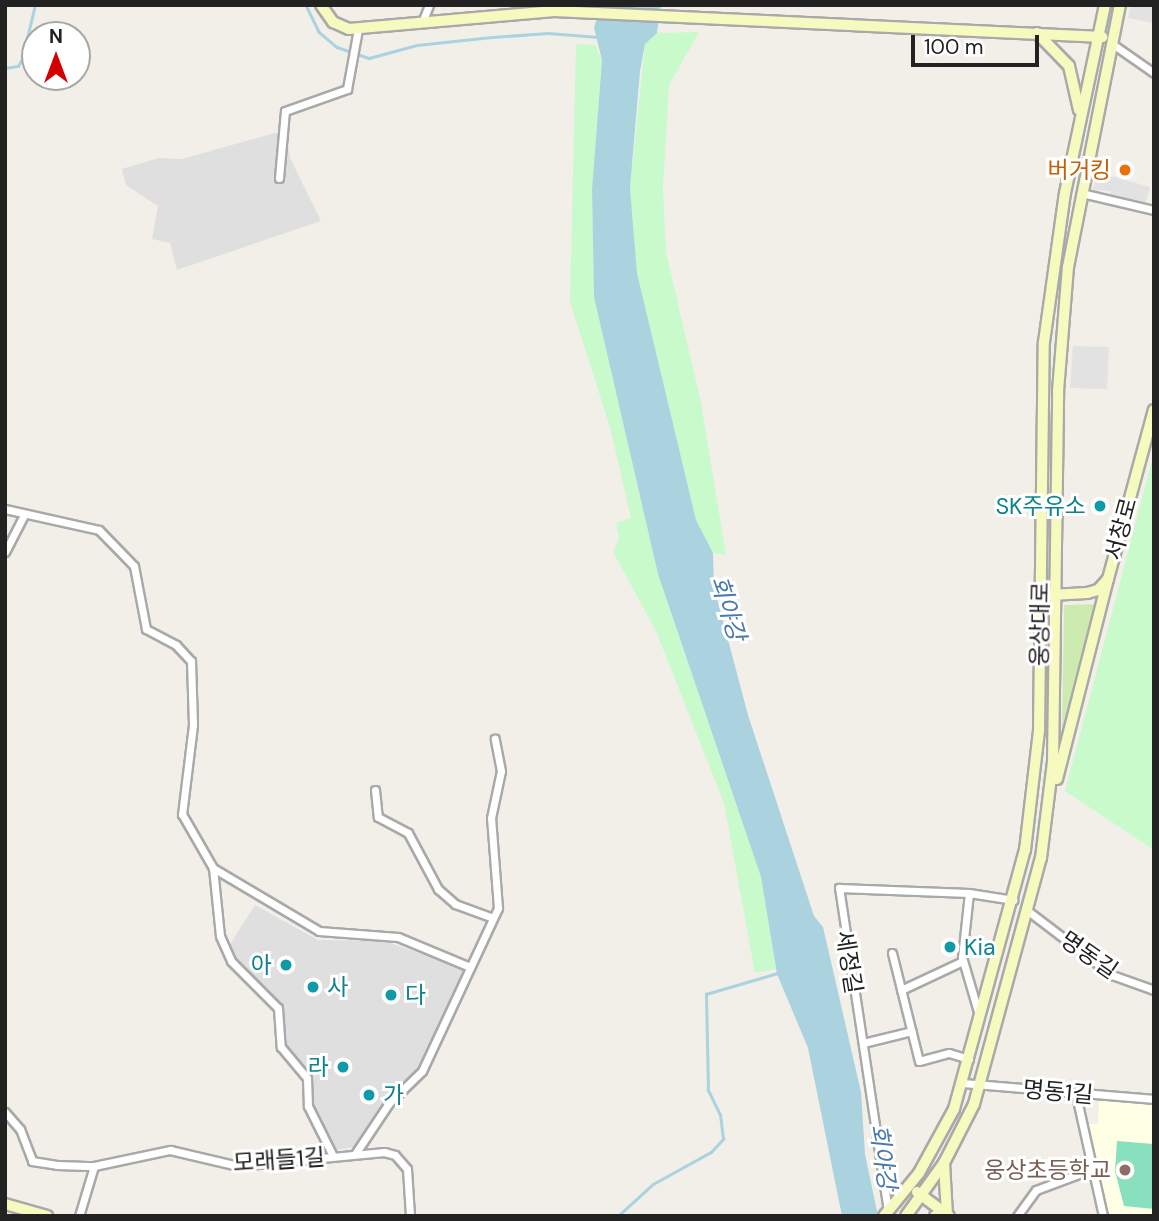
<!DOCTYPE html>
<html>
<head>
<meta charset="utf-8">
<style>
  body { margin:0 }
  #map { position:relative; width:1159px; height:1221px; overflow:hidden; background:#f2efe9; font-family:"DM Sans","Noto Sans KR",sans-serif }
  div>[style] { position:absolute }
  .residential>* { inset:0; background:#e0dfdf }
  .education>* { inset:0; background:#ffffe5 }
  .grass>* { inset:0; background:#cdebb0 }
  .park>* { inset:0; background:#c8facc }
  .pitch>* { inset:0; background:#88e0be }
  .parking>* { inset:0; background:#e2e2e2 }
  .water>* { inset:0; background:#aad3df }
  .stream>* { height:2.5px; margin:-1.25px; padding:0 1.25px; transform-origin:1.25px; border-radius:1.25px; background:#aad3df }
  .roads { filter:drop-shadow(2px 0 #a9a9a9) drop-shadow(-2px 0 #a9a9a9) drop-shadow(0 2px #a9a9a9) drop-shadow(0 -2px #a9a9a9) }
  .street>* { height:7px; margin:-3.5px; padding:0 3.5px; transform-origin:3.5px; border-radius:3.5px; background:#fff }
  .secondary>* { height:10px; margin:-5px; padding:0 5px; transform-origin:5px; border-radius:5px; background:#f7fabf }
  .dots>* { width:19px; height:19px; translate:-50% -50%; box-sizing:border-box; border:4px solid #fff; border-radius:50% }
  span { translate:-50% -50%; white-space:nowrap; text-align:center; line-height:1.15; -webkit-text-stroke:6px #fff; paint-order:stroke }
  .food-label { font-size:23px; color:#c56008 }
  .right { translate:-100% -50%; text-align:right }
  .culture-label { font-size:23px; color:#0d838f }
  .left { translate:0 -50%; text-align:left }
  .street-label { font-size:23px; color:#222 }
  .education-label { font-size:23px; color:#785e54 }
  .water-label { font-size:24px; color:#4a7aab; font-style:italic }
  .frame { position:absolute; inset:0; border:7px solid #222; pointer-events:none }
  .north { position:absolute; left:21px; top:21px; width:70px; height:70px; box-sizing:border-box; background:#fff; border:2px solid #a7a7a7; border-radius:50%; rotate:0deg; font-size:19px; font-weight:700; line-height:28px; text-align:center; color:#222 }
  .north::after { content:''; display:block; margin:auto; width:24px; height:32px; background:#d40000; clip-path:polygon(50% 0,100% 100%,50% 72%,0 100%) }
  .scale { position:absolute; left:911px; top:35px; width:128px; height:32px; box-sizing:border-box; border:4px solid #222; border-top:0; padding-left:9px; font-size:21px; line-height:24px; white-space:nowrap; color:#222; -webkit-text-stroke:5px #fff; paint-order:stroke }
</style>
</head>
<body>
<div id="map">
  <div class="residential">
    <div style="clip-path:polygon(286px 130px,290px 158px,321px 221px,177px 270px,170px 243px,152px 239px,158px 206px,126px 185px,122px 169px,159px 158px,182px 159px)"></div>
    <div style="clip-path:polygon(255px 905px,318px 940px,385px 941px,466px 970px,418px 1072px,387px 1101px,354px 1147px,335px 1150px,311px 1106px,313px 1082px,283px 1046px,285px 1014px,227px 949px)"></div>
  </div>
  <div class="education">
    <div style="clip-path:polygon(1099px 1099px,1154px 1102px,1154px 1216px,1107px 1216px,1087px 1124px,1098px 1124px)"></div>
  </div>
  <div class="grass">
    <div style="clip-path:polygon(1101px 604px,1064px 731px,1062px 731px,1064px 605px)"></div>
  </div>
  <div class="park">
    <div style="clip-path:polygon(699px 32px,669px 85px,663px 189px,666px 252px,701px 403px,726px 555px,713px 553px,696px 520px,637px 273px,630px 188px,645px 44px,657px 33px)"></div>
    <div style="clip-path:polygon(576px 44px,595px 45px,602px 60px,592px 189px,594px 297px,658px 574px,761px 877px,776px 969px,755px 973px,724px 803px,656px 631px,613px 552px,619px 537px,616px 523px,631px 518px,610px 427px,570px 302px)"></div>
    <div style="clip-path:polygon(1154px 453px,1154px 850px,1065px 791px)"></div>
  </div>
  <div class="pitch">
    <div style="clip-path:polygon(1117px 1141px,1154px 1144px,1154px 1209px,1124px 1206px,1115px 1171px)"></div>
  </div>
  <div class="parking">
    <div style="clip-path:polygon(1131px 5px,1154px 5px,1154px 23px,1128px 18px)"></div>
    <div style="clip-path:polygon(1097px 172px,1150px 187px,1145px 205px,1110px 195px,1111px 191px,1093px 190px)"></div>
    <div style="clip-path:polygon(1073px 346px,1109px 347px,1107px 389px,1070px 388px)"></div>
  </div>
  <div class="water">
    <div style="clip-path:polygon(601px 5px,661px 5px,657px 33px,645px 44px,640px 71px,630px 188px,637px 273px,696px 520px,713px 553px,714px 587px,748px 715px,814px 916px,823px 927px,861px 1092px,865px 1154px,878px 1216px,842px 1216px,808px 1048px,777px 974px,761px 877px,658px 574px,594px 297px,592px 189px,602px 60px,594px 28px)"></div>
  </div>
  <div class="stream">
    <div style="left:306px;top:5px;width:30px;rotate:64deg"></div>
    <div style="left:319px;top:32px;width:23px;rotate:40deg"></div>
    <div style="left:337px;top:47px;width:34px;rotate:19deg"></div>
    <div style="left:369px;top:58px;width:50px;rotate:-15.2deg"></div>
    <div style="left:417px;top:45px;width:75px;rotate:-6.1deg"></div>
    <div style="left:492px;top:37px;width:56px;rotate:-4.1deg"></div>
    <div style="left:548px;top:33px;width:50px;rotate:4.6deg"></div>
    <div style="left:5px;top:68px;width:13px;rotate:-9deg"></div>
    <div style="left:18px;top:66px;width:8px;rotate:-60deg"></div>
    <div style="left:22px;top:59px;width:56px;rotate:-76.5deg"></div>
    <div style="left:618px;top:1216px;width:47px;rotate:-42.4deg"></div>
    <div style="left:653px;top:1184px;width:66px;rotate:-28.9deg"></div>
    <div style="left:711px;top:1152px;width:18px;rotate:-47deg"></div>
    <div style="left:723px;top:1139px;width:24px;rotate:-97deg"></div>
    <div style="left:720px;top:1115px;width:28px;rotate:-116deg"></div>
    <div style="left:708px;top:1090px;width:96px;rotate:-91.2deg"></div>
    <div style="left:706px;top:994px;width:75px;rotate:-16.3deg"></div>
  </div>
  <div class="roads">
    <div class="street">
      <div style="left:423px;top:20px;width:16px;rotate:-68deg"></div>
      <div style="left:1111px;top:43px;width:52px;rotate:34.9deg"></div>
      <div style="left:279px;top:178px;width:67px;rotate:-84.9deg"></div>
      <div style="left:285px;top:111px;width:66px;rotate:-19.5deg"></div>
      <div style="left:347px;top:89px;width:61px;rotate:-79.6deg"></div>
      <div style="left:1081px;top:193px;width:75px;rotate:13.1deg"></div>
      <div style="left:5px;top:509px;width:96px;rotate:12.6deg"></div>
      <div style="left:99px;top:530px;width:50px;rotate:45.8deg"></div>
      <div style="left:134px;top:566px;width:64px;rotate:79.2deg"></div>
      <div style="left:146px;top:629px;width:34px;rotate:28deg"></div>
      <div style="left:176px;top:645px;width:22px;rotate:47deg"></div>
      <div style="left:191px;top:661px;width:64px;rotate:88.2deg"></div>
      <div style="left:193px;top:725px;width:90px;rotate:97deg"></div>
      <div style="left:182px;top:814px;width:62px;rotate:60.1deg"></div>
      <div style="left:213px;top:868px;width:123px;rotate:30.7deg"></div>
      <div style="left:319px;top:931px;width:79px;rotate:4.3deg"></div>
      <div style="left:398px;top:937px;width:78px;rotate:22.6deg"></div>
      <div style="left:5px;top:552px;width:42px;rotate:-62.8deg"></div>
      <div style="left:375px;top:790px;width:27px;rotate:84deg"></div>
      <div style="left:378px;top:817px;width:34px;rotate:28deg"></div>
      <div style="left:408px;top:833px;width:64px;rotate:61.8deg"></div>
      <div style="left:438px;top:889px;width:23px;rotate:41deg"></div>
      <div style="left:455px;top:904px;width:40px;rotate:20.2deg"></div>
      <div style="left:213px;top:868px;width:68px;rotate:84.1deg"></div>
      <div style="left:220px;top:936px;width:27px;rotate:66deg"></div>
      <div style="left:231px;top:961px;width:66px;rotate:45deg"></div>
      <div style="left:278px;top:1008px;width:39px;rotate:86deg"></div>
      <div style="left:281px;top:1047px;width:40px;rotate:50deg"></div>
      <div style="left:307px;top:1078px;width:28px;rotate:88deg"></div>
      <div style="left:308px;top:1106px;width:56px;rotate:63.4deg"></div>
      <div style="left:969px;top:893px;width:64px;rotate:96.2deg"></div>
      <div style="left:962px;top:957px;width:60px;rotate:73.7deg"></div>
      <div style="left:1028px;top:911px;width:106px;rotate:37.3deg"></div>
      <div style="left:1112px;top:975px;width:45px;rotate:19.7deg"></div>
      <div style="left:892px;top:953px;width:111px;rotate:76deg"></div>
      <div style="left:919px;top:1061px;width:31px;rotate:-15deg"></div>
      <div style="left:949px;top:1053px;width:21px;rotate:17deg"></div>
      <div style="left:901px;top:990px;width:68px;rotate:-25.1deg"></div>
      <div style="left:863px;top:1043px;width:50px;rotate:-13.8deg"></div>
      <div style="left:963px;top:1083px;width:192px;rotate:4.8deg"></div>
      <div style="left:1076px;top:1095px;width:124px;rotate:77.4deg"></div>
      <div style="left:5px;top:1112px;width:23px;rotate:49deg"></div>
      <div style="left:20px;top:1129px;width:34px;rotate:69deg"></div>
      <div style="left:32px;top:1161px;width:25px;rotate:9deg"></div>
      <div style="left:57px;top:1165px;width:37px;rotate:2deg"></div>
      <div style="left:94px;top:1166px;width:78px;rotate:-11.9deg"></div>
      <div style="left:170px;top:1150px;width:70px;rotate:13.2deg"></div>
      <div style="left:238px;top:1166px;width:147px;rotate:-5.5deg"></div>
      <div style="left:384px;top:1152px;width:11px;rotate:15deg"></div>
      <div style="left:395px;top:1155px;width:18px;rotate:49deg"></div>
      <div style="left:407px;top:1169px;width:47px;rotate:86.3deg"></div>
      <div style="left:355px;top:1154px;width:61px;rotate:-56.3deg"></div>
      <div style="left:389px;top:1103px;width:46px;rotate:-44.1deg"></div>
      <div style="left:422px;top:1071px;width:180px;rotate:-65deg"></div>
      <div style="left:498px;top:908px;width:90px;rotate:-94.4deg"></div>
      <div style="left:491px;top:818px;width:48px;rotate:-78deg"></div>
      <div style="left:501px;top:771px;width:33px;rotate:-101deg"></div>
      <div style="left:888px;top:1211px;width:327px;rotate:-98.6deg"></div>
      <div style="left:839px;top:888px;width:130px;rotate:2.2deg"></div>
      <div style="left:969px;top:893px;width:45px;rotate:9deg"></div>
      <div style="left:79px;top:1216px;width:52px;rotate:-73.3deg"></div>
      <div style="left:1017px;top:1216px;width:32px;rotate:-54deg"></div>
      <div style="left:1036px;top:1190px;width:60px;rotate:-20.6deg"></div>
    </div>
    <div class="secondary">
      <div style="left:321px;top:5px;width:21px;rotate:55deg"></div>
      <div style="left:333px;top:22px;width:17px;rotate:24deg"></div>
      <div style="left:349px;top:29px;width:206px;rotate:-5deg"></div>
      <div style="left:554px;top:11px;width:549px;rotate:2.72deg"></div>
      <div style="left:1037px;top:33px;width:46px;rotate:45.9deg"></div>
      <div style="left:1069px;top:66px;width:45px;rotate:77.2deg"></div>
      <div style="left:1051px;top:595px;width:36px;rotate:-3deg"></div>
      <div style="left:1087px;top:593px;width:11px;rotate:-15deg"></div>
      <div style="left:1098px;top:590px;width:15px;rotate:-48deg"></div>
      <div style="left:1108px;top:579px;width:175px;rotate:-74.8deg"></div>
      <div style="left:1057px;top:779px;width:206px;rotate:-75.7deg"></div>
      <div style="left:917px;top:1192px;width:40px;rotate:37deg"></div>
      <div style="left:5px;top:1204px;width:44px;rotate:15.9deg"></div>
      <div style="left:884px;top:1216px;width:55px;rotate:-50.9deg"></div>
      <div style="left:919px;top:1173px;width:73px;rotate:-61.3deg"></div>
      <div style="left:954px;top:1109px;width:269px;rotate:-74.7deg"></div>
      <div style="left:1025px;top:850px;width:121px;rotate:-83.3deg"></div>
      <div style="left:1039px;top:730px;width:388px;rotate:-89.3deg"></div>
      <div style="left:1044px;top:342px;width:150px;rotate:-82deg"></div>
      <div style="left:1065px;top:193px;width:192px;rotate:-78deg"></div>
      <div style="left:906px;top:1216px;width:65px;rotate:-54.4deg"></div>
      <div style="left:944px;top:1163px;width:66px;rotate:-63deg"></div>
      <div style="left:974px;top:1104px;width:255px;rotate:-74.8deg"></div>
      <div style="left:1041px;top:858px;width:97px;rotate:-82.9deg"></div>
      <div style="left:1053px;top:762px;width:371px;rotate:-89.2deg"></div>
      <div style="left:1058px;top:391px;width:124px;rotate:-85.4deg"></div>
      <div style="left:1068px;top:267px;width:267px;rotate:-78.8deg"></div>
      <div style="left:935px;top:1216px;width:12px;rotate:-5deg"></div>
      <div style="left:947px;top:1215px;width:52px;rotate:-93.3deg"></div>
    </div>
  </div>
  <div class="dots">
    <div style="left:1125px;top:170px;background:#e8710a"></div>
    <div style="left:1100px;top:506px;background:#0f9aa8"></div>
    <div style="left:950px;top:947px;background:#0f9aa8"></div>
    <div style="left:286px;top:965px;background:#0f9aa8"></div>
    <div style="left:313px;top:987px;background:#0f9aa8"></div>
    <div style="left:391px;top:995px;background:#0f9aa8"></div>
    <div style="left:343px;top:1067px;background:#0f9aa8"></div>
    <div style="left:369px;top:1095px;background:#0f9aa8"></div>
    <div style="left:1125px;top:1170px;background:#8d6e63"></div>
  </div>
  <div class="food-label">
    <span class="right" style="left:1111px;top:170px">버거킹</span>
  </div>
  <div class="culture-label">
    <span class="right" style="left:1086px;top:506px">SK주유소</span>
    <span class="left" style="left:964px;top:947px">Kia</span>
    <span class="right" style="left:272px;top:965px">아</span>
    <span class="left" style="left:327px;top:987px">사</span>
    <span class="left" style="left:405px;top:995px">다</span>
    <span class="right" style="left:329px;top:1067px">라</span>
    <span class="left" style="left:383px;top:1095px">가</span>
  </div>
  <div class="street-label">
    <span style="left:1121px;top:529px;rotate:-75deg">서창로</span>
    <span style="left:1040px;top:624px;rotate:-89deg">웅상대로</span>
    <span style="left:1089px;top:955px;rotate:35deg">명동길</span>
    <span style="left:849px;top:962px;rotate:81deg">세정길</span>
    <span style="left:1058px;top:1092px;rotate:5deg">명동1길</span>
    <span style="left:279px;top:1160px;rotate:-4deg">모래들1길</span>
  </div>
  <div class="education-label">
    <span class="right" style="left:1111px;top:1170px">웅상초등학교</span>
  </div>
  <div class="water-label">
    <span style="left:728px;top:608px;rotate:73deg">회야강</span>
    <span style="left:883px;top:1157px;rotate:82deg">회야강</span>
  </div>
  <div class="frame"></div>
  <div class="north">N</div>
  <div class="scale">100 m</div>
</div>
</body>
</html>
